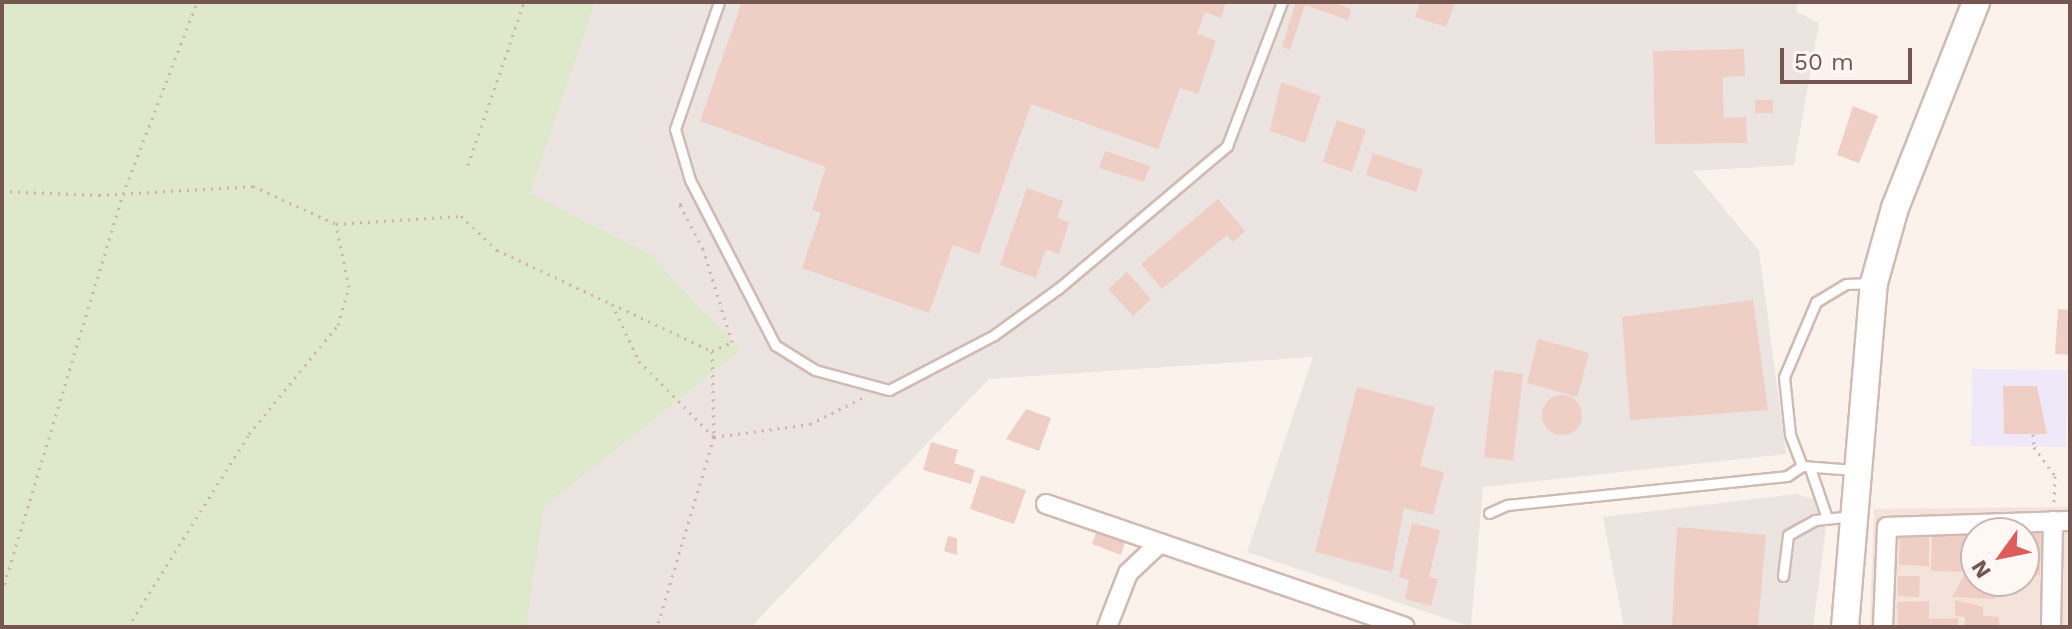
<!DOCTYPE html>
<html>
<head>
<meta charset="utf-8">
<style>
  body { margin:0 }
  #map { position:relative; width:2072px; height:629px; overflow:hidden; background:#fcf2ec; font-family:"Work Sans",sans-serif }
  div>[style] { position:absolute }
  .residential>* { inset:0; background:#f3e3db }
  .industrial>* { inset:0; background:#ece4e1 }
  .education>* { inset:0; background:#efe8f8 }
  .green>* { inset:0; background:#dde9ca }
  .building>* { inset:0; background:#efcec5 }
  .round { border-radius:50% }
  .path>* { height:3px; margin-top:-1.5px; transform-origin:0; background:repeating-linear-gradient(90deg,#d5b0a8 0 2px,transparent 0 8px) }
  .roads { filter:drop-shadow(2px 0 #d0bbb4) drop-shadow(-2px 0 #d0bbb4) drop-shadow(0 2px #d0bbb4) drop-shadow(0 -2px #d0bbb4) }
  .service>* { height:9px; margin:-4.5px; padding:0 4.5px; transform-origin:4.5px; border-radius:4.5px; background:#fff }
  .minor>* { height:18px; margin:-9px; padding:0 9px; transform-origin:9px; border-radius:9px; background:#fff }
  .secondary>* { height:26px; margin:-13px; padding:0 13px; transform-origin:13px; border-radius:13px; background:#fff }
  span { translate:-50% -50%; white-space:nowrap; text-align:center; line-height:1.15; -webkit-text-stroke:7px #fef7f3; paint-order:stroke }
  .frame { position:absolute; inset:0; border:4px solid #765650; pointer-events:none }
  .north { position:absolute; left:1960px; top:517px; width:80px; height:80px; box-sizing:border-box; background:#fef7f3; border:2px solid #c8b7b2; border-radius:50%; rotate:237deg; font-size:22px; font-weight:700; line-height:32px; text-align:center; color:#765650 }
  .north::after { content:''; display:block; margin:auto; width:28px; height:36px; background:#dc5d5a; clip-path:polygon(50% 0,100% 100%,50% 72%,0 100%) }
  .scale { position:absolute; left:1780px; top:48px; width:132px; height:36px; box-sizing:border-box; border:4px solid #765650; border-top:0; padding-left:10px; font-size:24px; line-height:28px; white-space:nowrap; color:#765650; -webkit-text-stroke:6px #fef7f3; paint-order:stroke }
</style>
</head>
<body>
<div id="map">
  <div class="residential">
    <div style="clip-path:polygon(evenodd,2070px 507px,2070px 627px,1870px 627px,1874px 509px,2070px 507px,1976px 533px,2024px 533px,2024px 581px,1976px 581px,1976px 533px)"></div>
  </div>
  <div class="industrial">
    <div style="clip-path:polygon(2px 2px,1797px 2px,1797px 12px,1819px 23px,1794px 165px,1693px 171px,1759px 251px,1786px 454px,1483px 487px,1471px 627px,1247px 552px,1313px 357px,989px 379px,751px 627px,2px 627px)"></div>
    <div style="clip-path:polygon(1796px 494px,1816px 500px,1826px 528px,1813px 627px,1624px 627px,1603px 517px)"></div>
  </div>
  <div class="education">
    <div style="clip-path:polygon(1972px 369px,2067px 370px,2066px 447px,1971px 446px)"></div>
  </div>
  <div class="green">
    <div style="clip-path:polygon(2px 2px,595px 2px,530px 193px,649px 254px,741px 350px,544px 506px,526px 627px,2px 627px)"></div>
  </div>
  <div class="building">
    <div style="clip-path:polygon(742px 2px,1226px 2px,1221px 18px,1205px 12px,1197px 34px,1216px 41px,1198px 94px,1180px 88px,1158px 149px,1031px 104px,979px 254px,953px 245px,929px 313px,802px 268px,821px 213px,812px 210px,826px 167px,700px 121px)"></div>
    <div style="clip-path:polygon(1296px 2px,1332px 2px,1351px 9px,1348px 20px,1305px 5px,1290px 50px,1282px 47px)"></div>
    <div style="clip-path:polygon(1420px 2px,1455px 2px,1446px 27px,1415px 17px)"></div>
    <div style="clip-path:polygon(1744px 49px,1745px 76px,1723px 77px,1723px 97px,1724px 118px,1746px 117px,1747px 143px,1655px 144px,1653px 51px)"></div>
    <div style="clip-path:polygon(1281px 82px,1321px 96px,1305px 143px,1270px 131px)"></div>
    <div style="clip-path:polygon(1755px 100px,1773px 100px,1773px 113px,1755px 113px)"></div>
    <div style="clip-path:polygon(1853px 106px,1878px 116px,1859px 163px,1837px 155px)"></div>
    <div style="clip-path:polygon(1337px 120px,1366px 130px,1352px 172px,1323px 162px)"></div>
    <div style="clip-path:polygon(1105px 151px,1150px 166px,1144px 182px,1099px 168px)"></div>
    <div style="clip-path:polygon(1373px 153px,1423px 170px,1416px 192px,1366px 175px)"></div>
    <div style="clip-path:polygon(1027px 188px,1063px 201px,1057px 218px,1069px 222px,1059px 254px,1046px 249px,1036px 278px,1000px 265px)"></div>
    <div style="clip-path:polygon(1218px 199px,1245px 231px,1233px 242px,1227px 235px,1162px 289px,1141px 264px)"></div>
    <div style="clip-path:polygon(1127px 272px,1151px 299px,1133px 316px,1108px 289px)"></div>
    <div style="clip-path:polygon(1753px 300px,1768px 410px,1630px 420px,1622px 317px)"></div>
    <div style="clip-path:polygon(2058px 309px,2070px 310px,2070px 355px,2055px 354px)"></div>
    <div style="clip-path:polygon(1538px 339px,1589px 353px,1577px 397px,1527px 383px)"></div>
    <div style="clip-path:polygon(1494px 370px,1523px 374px,1513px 461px,1484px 457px)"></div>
    <div style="clip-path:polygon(2003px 386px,2037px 386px,2047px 434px,2004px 434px)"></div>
    <div style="clip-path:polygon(1357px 387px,1435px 407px,1420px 466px,1444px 472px,1433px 515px,1404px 508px,1392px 572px,1315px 552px)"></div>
    <div class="round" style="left:1542px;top:395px;width:40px;height:40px"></div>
    <div style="clip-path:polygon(1026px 409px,1051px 418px,1039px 451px,1006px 439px)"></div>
    <div style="clip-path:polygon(931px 442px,958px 450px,954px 463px,975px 470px,971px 484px,923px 470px)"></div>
    <div style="clip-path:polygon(981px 475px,1026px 490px,1014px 524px,970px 509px)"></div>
    <div style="clip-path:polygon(1412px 523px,1440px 530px,1429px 577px,1438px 579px,1431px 606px,1405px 599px,1409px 580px,1399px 577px)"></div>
    <div style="clip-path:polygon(1099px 525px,1127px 535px,1121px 555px,1092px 544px)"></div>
    <div style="clip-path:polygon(1677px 527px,1766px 535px,1758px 627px,1672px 627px)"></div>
    <div style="clip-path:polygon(2007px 529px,2041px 530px,2040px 575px,2024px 575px,2024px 533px)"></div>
    <div style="clip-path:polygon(1900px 532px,1929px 532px,1929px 566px,1899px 565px)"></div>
    <div style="clip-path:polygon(1932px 533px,1976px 535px,1976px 581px,1995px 581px,1995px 599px,1952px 597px,1966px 572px,1931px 571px)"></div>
    <div style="clip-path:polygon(948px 536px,957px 538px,957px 555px,944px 551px)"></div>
    <div style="clip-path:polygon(1898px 576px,1920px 576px,1919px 597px,1898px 596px)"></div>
    <div style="clip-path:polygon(1955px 600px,1983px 607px,1983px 616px,1999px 617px,1999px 627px,1965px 627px,1965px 617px,1955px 616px)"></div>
    <div style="clip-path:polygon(1929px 601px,1929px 619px,1958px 618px,1958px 627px,1898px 627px,1897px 602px)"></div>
  </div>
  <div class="path">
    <div style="left:468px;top:165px;width:172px;rotate:-71deg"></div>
    <div style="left:2px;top:191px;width:97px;rotate:2.4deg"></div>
    <div style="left:99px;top:195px;width:154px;rotate:-3.3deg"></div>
    <div style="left:253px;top:186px;width:91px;rotate:24.6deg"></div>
    <div style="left:336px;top:224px;width:125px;rotate:-3.7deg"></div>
    <div style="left:461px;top:216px;width:50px;rotate:43.4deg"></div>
    <div style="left:497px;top:250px;width:127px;rotate:25.2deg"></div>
    <div style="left:612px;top:304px;width:63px;rotate:64.7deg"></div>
    <div style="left:639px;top:361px;width:107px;rotate:45.4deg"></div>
    <div style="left:714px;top:437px;width:198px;rotate:106.7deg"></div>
    <div style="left:612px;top:304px;width:110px;rotate:25.2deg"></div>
    <div style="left:712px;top:351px;width:22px;rotate:-24deg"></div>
    <div style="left:732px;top:342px;width:97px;rotate:-107.3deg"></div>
    <div style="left:703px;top:249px;width:50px;rotate:-117.6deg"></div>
    <div style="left:680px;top:205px;width:8px;rotate:-60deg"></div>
    <div style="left:712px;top:351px;width:86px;rotate:88.7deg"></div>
    <div style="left:714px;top:437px;width:97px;rotate:-7.7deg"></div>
    <div style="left:810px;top:424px;width:60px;rotate:-26.6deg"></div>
    <div style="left:2033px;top:434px;width:13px;rotate:86deg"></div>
    <div style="left:2034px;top:447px;width:36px;rotate:54deg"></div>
    <div style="left:2055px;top:476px;width:30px;rotate:92deg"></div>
    <div style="left:2px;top:592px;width:416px;rotate:-73.1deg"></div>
    <div style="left:123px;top:194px;width:206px;rotate:-68.9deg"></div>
    <div style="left:128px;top:627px;width:228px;rotate:-57.9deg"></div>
    <div style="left:249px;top:434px;width:141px;rotate:-50.8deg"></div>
    <div style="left:338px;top:325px;width:40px;rotate:-74deg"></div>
    <div style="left:349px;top:287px;width:63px;rotate:-101.8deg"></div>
  </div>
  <div class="roads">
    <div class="service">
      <div style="left:719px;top:2px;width:134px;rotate:109.1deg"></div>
      <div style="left:675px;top:129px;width:53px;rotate:73.6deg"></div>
      <div style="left:690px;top:180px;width:186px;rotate:62.7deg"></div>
      <div style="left:775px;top:345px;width:47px;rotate:32deg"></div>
      <div style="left:815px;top:370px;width:77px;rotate:15.1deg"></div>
      <div style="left:889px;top:390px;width:119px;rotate:-27.6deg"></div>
      <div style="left:994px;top:335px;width:80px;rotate:-35.9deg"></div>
      <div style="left:1059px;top:288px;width:220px;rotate:-40.2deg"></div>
      <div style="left:1227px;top:146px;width:154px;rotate:-69.1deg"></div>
      <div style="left:1854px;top:470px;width:52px;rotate:-175.6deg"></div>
      <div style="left:1802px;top:466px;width:34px;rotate:-111deg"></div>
      <div style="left:1790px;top:434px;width:57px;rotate:-96deg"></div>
      <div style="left:1784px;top:377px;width:82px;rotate:-66.9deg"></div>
      <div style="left:1816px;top:302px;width:35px;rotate:-31deg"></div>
      <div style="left:1846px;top:284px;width:26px;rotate:-2deg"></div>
      <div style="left:1811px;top:471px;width:50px;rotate:71.2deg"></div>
      <div style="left:1489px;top:513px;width:20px;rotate:-24deg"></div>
      <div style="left:1507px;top:505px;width:281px;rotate:-5.9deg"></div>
      <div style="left:1787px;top:476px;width:18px;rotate:-34deg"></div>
      <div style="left:1783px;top:576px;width:41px;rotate:-83deg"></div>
      <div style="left:1788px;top:535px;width:31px;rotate:-29deg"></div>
      <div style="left:1815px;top:520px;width:38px;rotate:-6deg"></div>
    </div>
    <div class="minor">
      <div style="left:1046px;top:504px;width:379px;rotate:18.9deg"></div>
      <div style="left:1107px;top:627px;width:58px;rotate:-68.7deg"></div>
      <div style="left:1128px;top:573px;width:44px;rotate:-43.2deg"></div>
      <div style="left:1883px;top:627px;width:100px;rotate:-87.7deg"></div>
      <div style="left:1887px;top:527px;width:183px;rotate:-1.9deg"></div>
      <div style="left:2051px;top:627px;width:106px;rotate:-88.9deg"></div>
    </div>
    <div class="secondary">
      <div style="left:1845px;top:627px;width:345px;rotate:-85.2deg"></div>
      <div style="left:1874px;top:283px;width:78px;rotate:-74.4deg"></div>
      <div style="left:1895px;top:208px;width:221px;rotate:-68.5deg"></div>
    </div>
  </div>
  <div class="frame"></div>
  <div class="north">N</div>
  <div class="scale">50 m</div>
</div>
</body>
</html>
